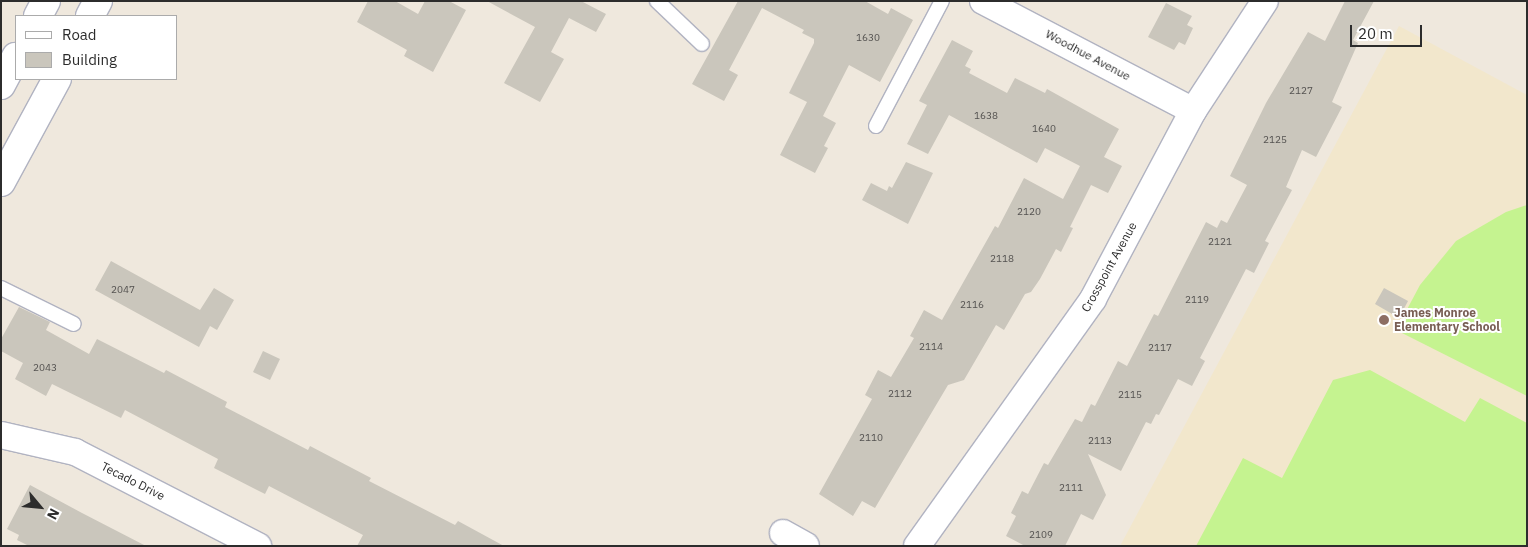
<!DOCTYPE html>
<html>
<head>
<meta charset="utf-8">
<style>
  body { margin:0 }
  #map { position:relative; width:1528px; height:547px; overflow:hidden; background:#efe8dd; font-family:"IBM Plex Sans",sans-serif }
  div>[style] { position:absolute }
  .education>* { inset:0; background:#f2e7cc }
  .pitch>* { inset:0; background:#c5f390 }
  .building>* { inset:0; background:#cac6bc }
  .roads { filter:drop-shadow(1px 0 #b1b3c1) drop-shadow(-1px 0 #b1b3c1) drop-shadow(0 1px #b1b3c1) drop-shadow(0 -1px #b1b3c1) }
  .service>* { height:14px; margin:-7px; padding:0 7px; transform-origin:7px; border-radius:7px; background:#fff }
  .minor>* { height:26px; margin:-13px; padding:0 13px; transform-origin:13px; border-radius:13px; background:#fff }
  .secondary>* { height:28px; margin:-14px; padding:0 14px; transform-origin:14px; border-radius:14px; background:#fff }
  .dots>* { width:14px; height:14px; translate:-50% -50%; box-sizing:border-box; border:2px solid #fff; border-radius:50% }
  span { translate:-50% -50%; white-space:nowrap; text-align:center; line-height:1.15; -webkit-text-stroke:4px #fff; paint-order:stroke }
  .number-label { font-size:10px; color:#545250 }
  .number-label span { -webkit-text-stroke-width:0 }
  .street-label { font-size:12px; color:#2c2c2c }
  .education-label { font-size:12px; color:#785e54; font-weight:700 }
  .left { translate:0 -50%; text-align:left }
  .frame { position:absolute; inset:0; border:2px solid #2c2c2c; pointer-events:none }
  .legend { position:absolute; left:15px; top:15px; width:162px; height:65px; box-sizing:border-box; background:#fff; border:1px solid #ababab; margin:0; padding:6px 9px; list-style:none; font-size:15px; color:#2c2c2c }
  .legend li { display:flex; align-items:center; gap:10px; height:25px }
  .legend b { width:25px; border:1px solid #ababab }
  .north { position:absolute; left:15px; top:482px; width:50px; height:50px; -webkit-text-stroke:4px #fff; paint-order:stroke; rotate:118deg; font-size:14px; font-weight:700; line-height:20px; text-align:center; color:#2c2c2c }
  .north::after { content:''; display:block; margin:auto; width:18px; height:22px; background:#2c2c2c; clip-path:polygon(50% 0,100% 100%,50% 72%,0 100%) }
  .scale { position:absolute; left:1350px; top:25px; width:72px; height:22px; box-sizing:border-box; border:2px solid #2c2c2c; border-top:0; padding-left:6px; font-size:15px; line-height:18px; white-space:nowrap; color:#2c2c2c; -webkit-text-stroke:4px #fff; paint-order:stroke }
</style>
</head>
<body>
<div id="map">
  <div class="education">
    <div style="clip-path:polygon(1399px 26px,1527px 95px,1527px 546px,1120px 546px)"></div>
  </div>
  <div class="pitch">
    <div style="clip-path:polygon(1527px 205px,1527px 396px,1396px 330px,1420px 285px,1456px 241px,1506px 212px)"></div>
    <div style="clip-path:polygon(1370px 370px,1465px 422px,1480px 398px,1527px 423px,1527px 546px,1196px 546px,1243px 458px,1282px 478px,1333px 380px)"></div>
  </div>
  <div class="building">
    <div style="clip-path:polygon(368px 1px,395px 1px,418px 14px,425px 1px,449px 1px,466px 10px,433px 72px,404px 56px,407px 50px,357px 22px)"></div>
    <div style="clip-path:polygon(487px 1px,581px 1px,606px 14px,596px 32px,569px 18px,551px 52px,564px 59px,540px 102px,504px 83px,535px 27px)"></div>
    <div style="clip-path:polygon(738px 1px,865px 1px,888px 14px,891px 8px,913px 20px,880px 82px,849px 65px,823px 116px,836px 123px,824px 146px,828px 148px,815px 173px,780px 155px,807px 102px,789px 93px,814px 43px,814px 39px,802px 33px,804px 30px,762px 8px,729px 70px,738px 75px,724px 101px,692px 84px)"></div>
    <div style="clip-path:polygon(1345px 1px,1374px 1px,1353px 40px,1358px 43px,1332px 102px,1342px 107px,1316px 157px,1302px 150px,1286px 187px,1292px 190px,1265px 241px,1269px 243px,1254px 273px,1246px 269px,1200px 358px,1205px 361px,1192px 386px,1178px 379px,1159px 415px,1156px 414px,1151px 424px,1146px 422px,1121px 471px,1088px 454px,1106px 495px,1093px 520px,1081px 514px,1065px 546px,1025px 546px,1006px 536px,1016px 516px,1011px 513px,1022px 491px,1028px 494px,1044px 463px,1048px 465px,1075px 419px,1082px 422px,1091px 404px,1095px 406px,1118px 361px,1127px 366px,1154px 314px,1158px 316px,1206px 222px,1217px 228px,1221px 220px,1227px 223px,1247px 185px,1230px 176px,1266px 103px,1308px 32px,1325px 41px)"></div>
    <div style="clip-path:polygon(1166px 3px,1192px 16px,1187px 25px,1193px 28px,1185px 45px,1179px 42px,1174px 50px,1148px 37px)"></div>
    <div style="clip-path:polygon(952px 40px,973px 51px,965px 66px,971px 69px,969px 73px,1007px 93px,1015px 78px,1045px 93px,1047px 89px,1119px 129px,1104px 157px,1122px 166px,1108px 193px,1091px 185px,1070px 227px,1073px 228px,1061px 252px,1056px 249px,1040px 279px,1031px 292px,1025px 294px,1004px 330px,996px 325px,964px 380px,948px 385px,875px 508px,862px 501px,853px 516px,819px 494px,872px 399px,865px 395px,878px 370px,891px 377px,914px 338px,910px 336px,924px 310px,942px 320px,995px 226px,998px 228px,1024px 178px,1063px 199px,1080px 166px,1045px 148px,1037px 163px,949px 115px,928px 154px,907px 144px,927px 105px,919px 101px)"></div>
    <div style="clip-path:polygon(906px 162px,933px 173px,908px 224px,862px 200px,871px 183px,887px 191px,889px 186px,892px 188px)"></div>
    <div style="clip-path:polygon(111px 261px,200px 310px,214px 288px,234px 300px,217px 330px,210px 326px,199px 347px,95px 290px)"></div>
    <div style="clip-path:polygon(1384px 288px,1408px 301px,1399px 318px,1375px 304px)"></div>
    <div style="clip-path:polygon(19px 307px,50px 322px,46px 330px,89px 354px,97px 339px,164px 373px,166px 370px,227px 402px,225px 407px,308px 450px,310px 446px,371px 478px,369px 481px,455px 525px,458px 521px,504px 546px,357px 546px,363px 535px,269px 486px,265px 494px,214px 468px,218px 459px,125px 410px,121px 418px,52px 384px,46px 396px,15px 379px,23px 363px,1px 351px,1px 339px)"></div>
    <div style="clip-path:polygon(263px 351px,280px 359px,270px 380px,253px 372px)"></div>
    <div style="clip-path:polygon(30px 485px,82px 513px,146px 546px,29px 546px,17px 540px,19px 535px,7px 529px)"></div>
  </div>
  <div class="roads">
    <div class="service">
      <div style="left:657px;top:1px;width:62px;rotate:43.7deg"></div>
      <div style="left:876px;top:126px;width:141px;rotate:-62.2deg"></div>
      <div style="left:1px;top:288px;width:81px;rotate:26.3deg"></div>
    </div>
    <div class="minor">
      <div style="left:983px;top:1px;width:237px;rotate:27.6deg"></div>
      <div style="left:1px;top:435px;width:76px;rotate:12.9deg"></div>
      <div style="left:75px;top:452px;width:206px;rotate:27.2deg"></div>
      <div style="left:783px;top:533px;width:26px;rotate:29deg"></div>
      <div style="left:917px;top:546px;width:303px;rotate:-54.5deg"></div>
      <div style="left:1093px;top:299px;width:213px;rotate:-62deg"></div>
      <div style="left:1193px;top:111px;width:131px;rotate:-56.8deg"></div>
    </div>
    <div class="secondary">
      <div style="left:38px;top:16px;width:17px;rotate:-62deg"></div>
      <div style="left:90px;top:16px;width:17px;rotate:-62deg"></div>
      <div style="left:1px;top:85px;width:32px;rotate:-62deg"></div>
      <div style="left:1px;top:182px;width:117px;rotate:-61.5deg"></div>
    </div>
  </div>
  <div class="dots">
    <div style="left:1384px;top:320px;background:#8d6e63"></div>
  </div>
  <div class="number-label">
    <span style="left:868px;top:38px">1630</span>
    <span style="left:1301px;top:91px">2127</span>
    <span style="left:986px;top:116px">1638</span>
    <span style="left:1044px;top:129px">1640</span>
    <span style="left:1275px;top:140px">2125</span>
    <span style="left:1029px;top:212px">2120</span>
    <span style="left:1220px;top:242px">2121</span>
    <span style="left:1002px;top:259px">2118</span>
    <span style="left:123px;top:290px">2047</span>
    <span style="left:1197px;top:300px">2119</span>
    <span style="left:972px;top:305px">2116</span>
    <span style="left:931px;top:347px">2114</span>
    <span style="left:1160px;top:348px">2117</span>
    <span style="left:45px;top:368px">2043</span>
    <span style="left:900px;top:394px">2112</span>
    <span style="left:1130px;top:395px">2115</span>
    <span style="left:871px;top:438px">2110</span>
    <span style="left:1100px;top:441px">2113</span>
    <span style="left:1071px;top:488px">2111</span>
    <span style="left:1041px;top:535px">2109</span>
  </div>
  <div class="street-label">
    <span style="left:1088px;top:55px;rotate:28deg">Woodhue Avenue</span>
    <span style="left:1109px;top:267px;rotate:-61deg">Crosspoint Avenue</span>
    <span style="left:133px;top:481px;rotate:27deg">Tecado Drive</span>
  </div>
  <div class="education-label">
    <span class="left" style="left:1394px;top:320px">James Monroe<br>Elementary School</span>
  </div>
  <div class="frame"></div>
  <ul class="legend">
  <li><b style="height:6px;background:#fff"></b>Road</li>
  <li><b style="height:14px;background:#cac6bc"></b>Building</li>
  </ul>
  <div class="north">N</div>
  <div class="scale">20 m</div>
</div>
</body>
</html>
